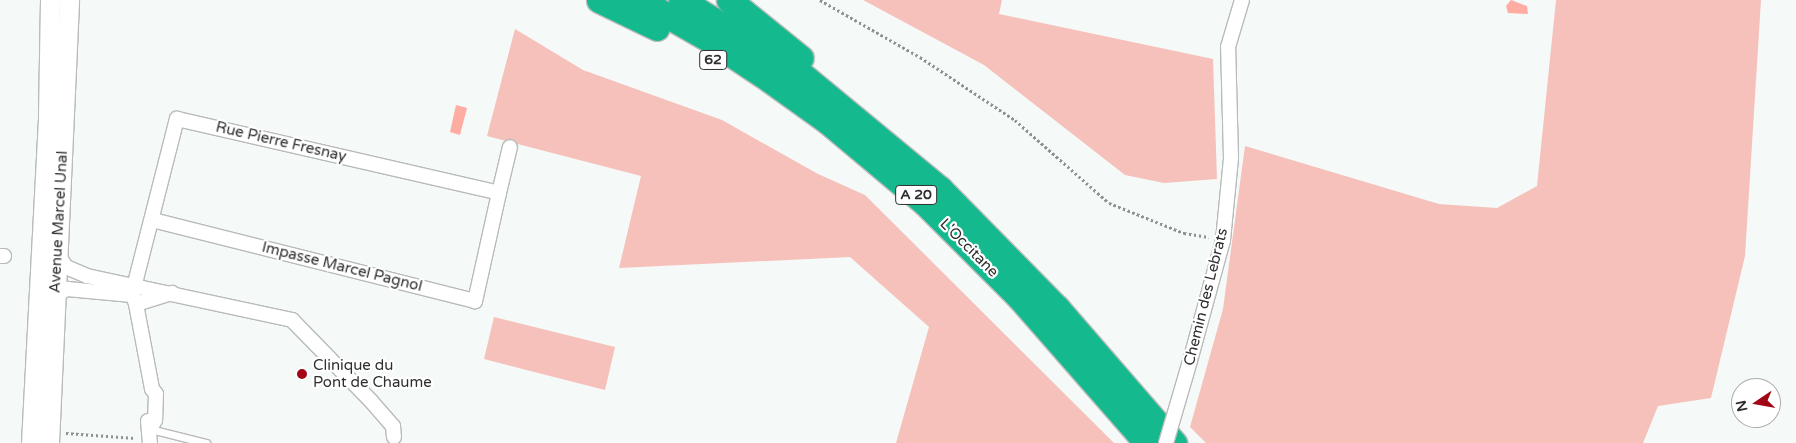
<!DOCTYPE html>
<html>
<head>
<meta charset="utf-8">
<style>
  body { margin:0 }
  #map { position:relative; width:1796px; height:443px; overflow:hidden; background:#f5f9f7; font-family:"Varela Round",sans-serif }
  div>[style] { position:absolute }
  .green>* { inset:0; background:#f6c1bb }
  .water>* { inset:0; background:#ffaca3 }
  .path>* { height:2.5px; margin-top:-1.25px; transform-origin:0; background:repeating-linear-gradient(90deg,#8f9290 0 2.5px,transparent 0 5px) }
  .roads { filter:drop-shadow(1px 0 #b8bbb9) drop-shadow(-1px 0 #b8bbb9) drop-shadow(0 1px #b8bbb9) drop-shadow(0 -1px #b8bbb9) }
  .lane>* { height:7px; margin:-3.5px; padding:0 3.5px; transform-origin:3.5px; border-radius:3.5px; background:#fff }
  .street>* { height:14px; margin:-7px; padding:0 7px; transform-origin:7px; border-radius:7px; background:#fff }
  .secondary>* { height:19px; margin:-9.5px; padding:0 9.5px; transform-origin:9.5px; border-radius:9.5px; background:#fff }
  .highway>* { height:25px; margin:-12.5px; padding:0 12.5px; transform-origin:12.5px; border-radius:12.5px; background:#14b98e }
  .bridges { filter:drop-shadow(1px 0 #b8bbb9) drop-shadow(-1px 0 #b8bbb9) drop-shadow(0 1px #b8bbb9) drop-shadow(0 -1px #b8bbb9) }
  .street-bridge>* { height:14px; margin:-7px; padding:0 7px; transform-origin:7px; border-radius:7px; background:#fff }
  .dots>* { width:14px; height:14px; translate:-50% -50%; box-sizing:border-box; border:2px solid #fff; border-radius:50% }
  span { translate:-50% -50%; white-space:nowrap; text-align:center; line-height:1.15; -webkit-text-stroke:4.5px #fff; paint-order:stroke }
  .shield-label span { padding:1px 4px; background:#fff; border:1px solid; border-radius:4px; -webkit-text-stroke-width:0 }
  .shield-label { font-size:14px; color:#2e2f2e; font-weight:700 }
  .street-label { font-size:15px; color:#2e2f2e }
  .poi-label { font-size:15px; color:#2e2f2e }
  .left { translate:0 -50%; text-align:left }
  .north { position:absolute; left:1731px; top:378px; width:50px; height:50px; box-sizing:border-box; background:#fff; border:1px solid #abacab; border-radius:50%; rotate:258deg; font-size:14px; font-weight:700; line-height:20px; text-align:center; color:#2e2f2e }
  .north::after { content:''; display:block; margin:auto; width:18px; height:22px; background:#a20516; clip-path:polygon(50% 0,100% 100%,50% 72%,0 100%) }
</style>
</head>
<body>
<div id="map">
  <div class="green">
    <div style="clip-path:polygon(863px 0,1002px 0,999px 14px,1213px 59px,1217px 179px,1164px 183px,1125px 175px,984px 65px)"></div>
    <div style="clip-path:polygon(1556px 0,1761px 0,1745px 256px,1711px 398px,1658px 406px,1643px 443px,1206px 443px,1190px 427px,1223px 309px,1245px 146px,1439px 204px,1497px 208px,1537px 186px)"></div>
    <div style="clip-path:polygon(515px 29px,583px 70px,722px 120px,818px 174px,865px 195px,1114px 443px,896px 443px,929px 327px,850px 257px,619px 268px,641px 176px,487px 136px)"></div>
    <div style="clip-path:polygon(494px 317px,615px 347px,605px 390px,484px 359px)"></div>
  </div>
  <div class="water">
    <div style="clip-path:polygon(1511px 0,1527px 6px,1528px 14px,1508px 13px,1506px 6px)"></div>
    <div style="clip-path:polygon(456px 105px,467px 108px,460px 135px,450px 132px)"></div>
  </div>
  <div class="path">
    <div style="left:820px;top:0;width:115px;rotate:29.7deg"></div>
    <div style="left:920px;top:57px;width:114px;rotate:33.6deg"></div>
    <div style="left:1015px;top:120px;width:125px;rotate:41.4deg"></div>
    <div style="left:1109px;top:203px;width:81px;rotate:21.8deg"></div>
    <div style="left:1184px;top:233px;width:25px;rotate:9deg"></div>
    <div style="left:66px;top:433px;width:69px;rotate:4.1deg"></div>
  </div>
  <div class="roads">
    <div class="lane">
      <div style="left:150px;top:429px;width:58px;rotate:14deg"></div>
    </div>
    <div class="street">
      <div style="left:499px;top:193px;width:47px;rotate:-76.6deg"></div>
      <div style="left:58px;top:255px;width:14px;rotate:56deg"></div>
      <div style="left:66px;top:267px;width:23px;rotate:23deg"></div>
      <div style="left:87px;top:276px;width:210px;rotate:12.1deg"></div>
      <div style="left:292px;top:320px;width:113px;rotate:45.7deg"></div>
      <div style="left:371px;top:401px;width:33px;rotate:49deg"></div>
      <div style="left:393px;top:426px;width:11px;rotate:85deg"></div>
      <div style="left:0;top:256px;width:4px"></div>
      <div style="left:56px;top:295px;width:13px;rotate:-29deg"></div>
      <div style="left:67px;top:289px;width:65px;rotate:5.3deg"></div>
      <div style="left:132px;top:295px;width:182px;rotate:-75.7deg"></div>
      <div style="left:177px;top:119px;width:330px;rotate:12.9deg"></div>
      <div style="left:499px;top:193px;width:111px;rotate:102.5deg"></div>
      <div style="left:475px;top:301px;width:332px;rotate:-165.9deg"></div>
      <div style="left:133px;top:296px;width:9px;rotate:69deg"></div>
      <div style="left:136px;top:304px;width:38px;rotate:-17deg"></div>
      <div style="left:136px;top:304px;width:86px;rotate:79.3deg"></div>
      <div style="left:152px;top:389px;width:6px;rotate:51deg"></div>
      <div style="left:156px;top:394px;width:26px;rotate:92deg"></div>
      <div style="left:155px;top:420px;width:10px;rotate:119deg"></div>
      <div style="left:1190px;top:361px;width:125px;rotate:-74.7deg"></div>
      <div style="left:1223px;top:240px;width:82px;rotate:-84.4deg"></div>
      <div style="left:1231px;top:158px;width:111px;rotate:-91.5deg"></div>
      <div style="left:1228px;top:47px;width:49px;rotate:-73.4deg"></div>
      <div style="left:148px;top:421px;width:22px;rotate:85deg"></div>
    </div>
    <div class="secondary">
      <div style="left:31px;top:443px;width:328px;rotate:-87deg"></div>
      <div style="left:48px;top:115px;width:115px;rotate:-89deg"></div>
      <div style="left:49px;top:443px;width:443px;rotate:-87.4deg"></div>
    </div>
    <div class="highway">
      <div style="left:599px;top:0;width:64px;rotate:25.8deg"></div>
      <div style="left:640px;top:0;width:81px;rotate:29.7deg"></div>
      <div style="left:710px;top:40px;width:72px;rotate:33.7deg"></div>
      <div style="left:770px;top:80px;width:70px;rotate:35.7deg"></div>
      <div style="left:827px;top:121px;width:128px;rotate:39.9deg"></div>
      <div style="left:925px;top:203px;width:133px;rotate:45deg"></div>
      <div style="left:1019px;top:297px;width:194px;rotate:48.8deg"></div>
      <div style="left:681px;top:0;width:141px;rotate:31.7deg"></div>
      <div style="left:801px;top:74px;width:180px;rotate:39.6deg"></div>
      <div style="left:940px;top:189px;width:167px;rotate:45.5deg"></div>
      <div style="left:1057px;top:308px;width:179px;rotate:49.1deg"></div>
      <div style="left:729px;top:0;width:92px;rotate:38.9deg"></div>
    </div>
  </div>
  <div class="bridges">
    <div class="street-bridge">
      <div style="left:1166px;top:443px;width:85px;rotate:-73.7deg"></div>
    </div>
  </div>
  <div class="dots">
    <div style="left:302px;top:374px;background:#a20516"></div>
  </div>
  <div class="shield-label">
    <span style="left:713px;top:60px">62</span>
    <span style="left:916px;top:195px">A 20</span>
  </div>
  <div class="street-label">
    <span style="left:281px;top:142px;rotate:13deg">Rue Pierre Fresnay</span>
    <span style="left:59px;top:222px;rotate:-87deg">Avenue Marcel Unal</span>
    <span style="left:969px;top:248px;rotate:45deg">L'Occitane</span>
    <span style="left:342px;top:267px;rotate:14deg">Impasse Marcel Pagnol</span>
    <span style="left:1206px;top:297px;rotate:-76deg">Chemin des Lebrats</span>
  </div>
  <div class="poi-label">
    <span class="left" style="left:313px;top:374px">Clinique du<br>Pont de Chaume</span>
  </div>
  <div class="north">N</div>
</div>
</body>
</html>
